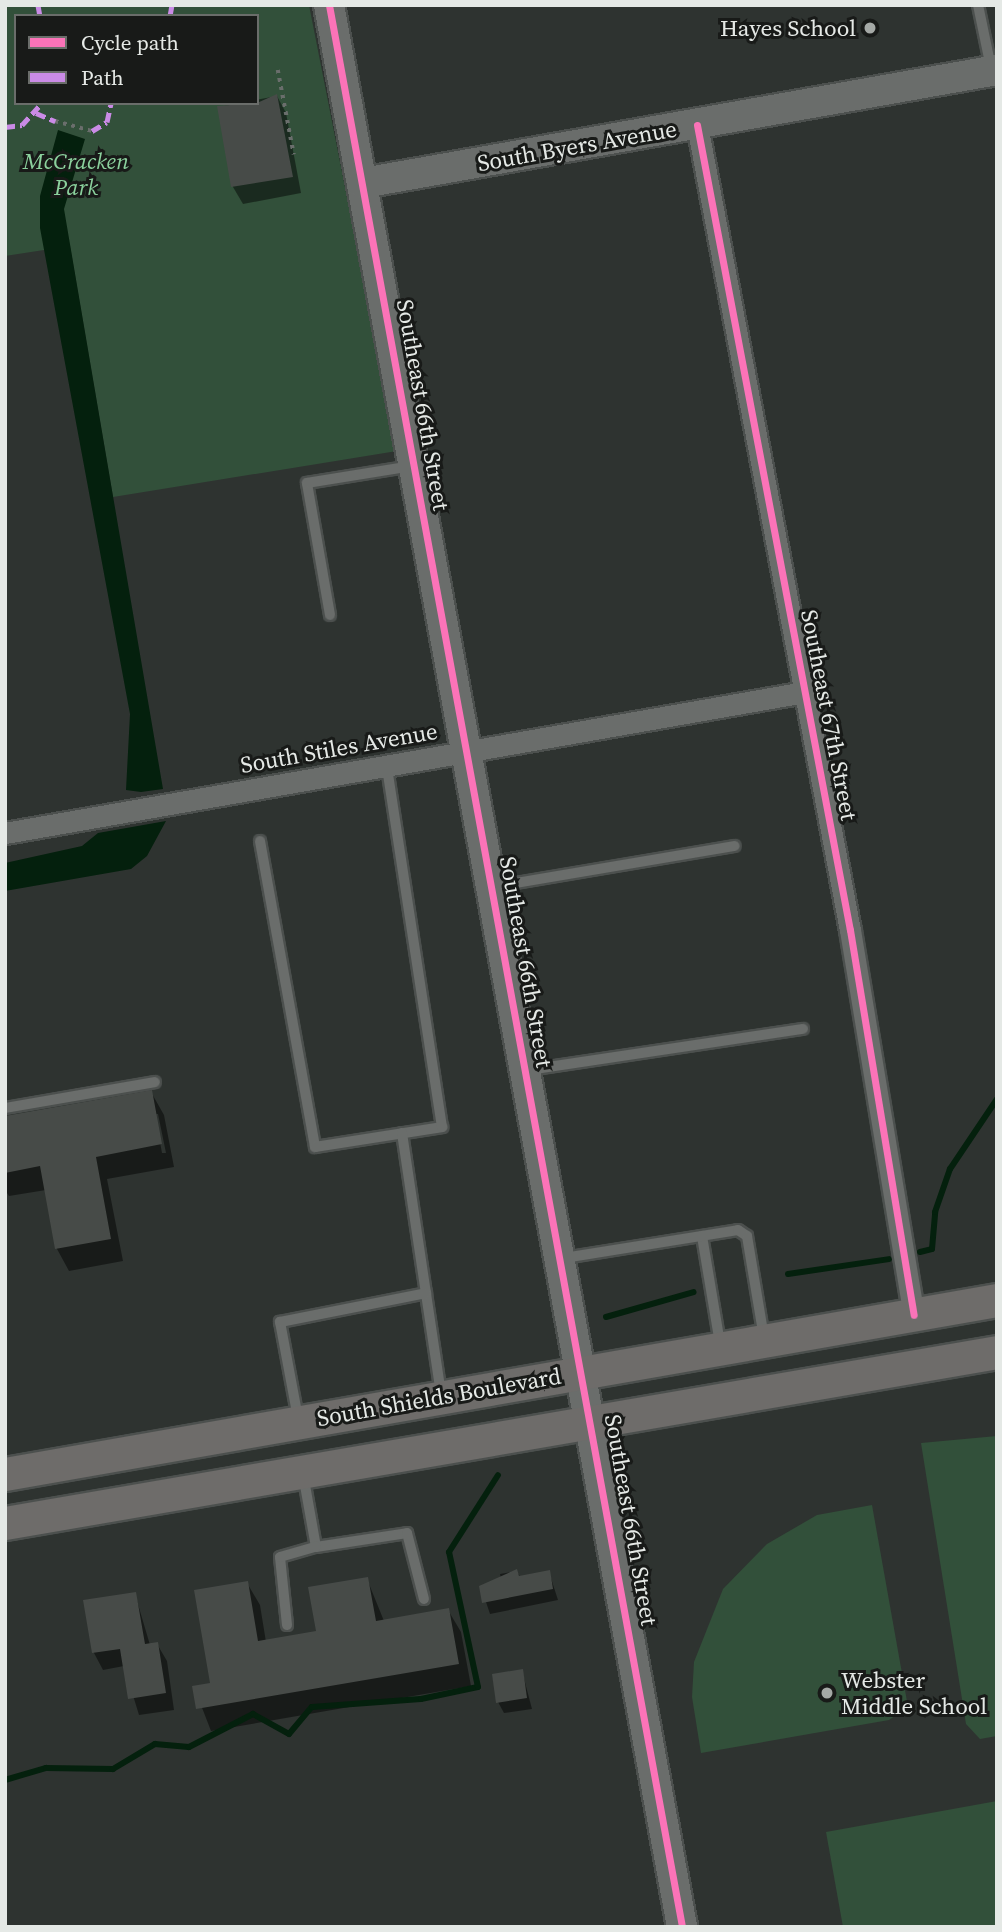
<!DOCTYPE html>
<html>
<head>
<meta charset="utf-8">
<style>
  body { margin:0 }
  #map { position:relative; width:1002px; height:1932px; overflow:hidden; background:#2e3330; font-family:"Source Serif 4",serif }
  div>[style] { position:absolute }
  .green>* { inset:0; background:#32503a }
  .water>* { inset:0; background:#04200d }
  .shadow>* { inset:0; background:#0007 }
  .stream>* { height:6px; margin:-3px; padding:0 3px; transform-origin:3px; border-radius:3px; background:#04200d }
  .building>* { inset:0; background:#474b48 }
  .path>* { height:3.5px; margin-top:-1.75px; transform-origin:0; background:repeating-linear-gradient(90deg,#6a6e6c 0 3.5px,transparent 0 8.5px) }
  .roads { filter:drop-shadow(2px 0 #4c504e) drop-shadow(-2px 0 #4c504e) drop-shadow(0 2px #4c504e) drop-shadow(0 -2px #4c504e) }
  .lane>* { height:10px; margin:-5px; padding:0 5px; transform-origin:5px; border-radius:5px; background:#6a6d6b }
  .street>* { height:21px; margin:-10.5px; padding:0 10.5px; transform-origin:10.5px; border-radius:10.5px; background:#6a6d6b }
  .secondary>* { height:30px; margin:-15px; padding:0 15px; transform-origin:15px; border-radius:15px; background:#6a6d6b }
  .primary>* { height:33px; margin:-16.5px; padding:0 16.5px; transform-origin:16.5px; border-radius:16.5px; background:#6e6c6a }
  .quiet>* { height:5px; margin-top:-2.5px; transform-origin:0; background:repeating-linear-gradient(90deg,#ca8be6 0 10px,transparent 0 15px) }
  .cycleway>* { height:7px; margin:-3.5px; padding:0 3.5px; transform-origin:3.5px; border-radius:3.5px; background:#fb73b8 }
  .dots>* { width:19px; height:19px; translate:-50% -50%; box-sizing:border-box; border:4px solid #181a18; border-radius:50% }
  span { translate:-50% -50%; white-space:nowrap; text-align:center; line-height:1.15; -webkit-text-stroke:6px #181a18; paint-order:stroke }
  .poi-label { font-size:23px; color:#e5e9e6 }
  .right { translate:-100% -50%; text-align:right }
  .left { translate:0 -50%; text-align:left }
  .street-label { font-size:23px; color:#e5e9e6 }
  .park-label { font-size:23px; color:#8bd19d; font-style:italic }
  .frame { position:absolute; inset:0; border:7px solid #e5e9e6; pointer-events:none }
  .legend { position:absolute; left:14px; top:14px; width:245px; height:91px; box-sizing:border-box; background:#181a18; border:2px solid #6a6d6a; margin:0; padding:9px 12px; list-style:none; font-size:21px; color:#e5e9e6 }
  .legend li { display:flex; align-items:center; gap:14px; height:35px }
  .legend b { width:35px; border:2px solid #6a6d6a }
</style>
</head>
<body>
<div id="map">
  <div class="green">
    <div style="clip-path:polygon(evenodd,5px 5px,309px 5px,397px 451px,113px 497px,70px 246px,5px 256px,5px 5px,16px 16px,257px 16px,257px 103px,16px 103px,16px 16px)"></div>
    <div style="clip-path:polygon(997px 1436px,997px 1736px,980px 1739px,966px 1724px,921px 1443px)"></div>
    <div style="clip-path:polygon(872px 1505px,908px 1707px,889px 1720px,701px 1753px,692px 1697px,694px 1662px,723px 1589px,767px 1544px,817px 1515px)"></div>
    <div style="clip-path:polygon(997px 1801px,997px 1927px,843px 1927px,826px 1832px)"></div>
  </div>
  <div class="water">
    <div style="clip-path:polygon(58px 130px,85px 139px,64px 209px,163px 789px,141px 792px,126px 790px,130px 714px,40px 228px,40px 196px)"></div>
    <div style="clip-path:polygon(166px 821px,147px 856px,131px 869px,5px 891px,5px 863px,82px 846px,98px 833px)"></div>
  </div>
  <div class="shadow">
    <div style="clip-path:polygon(277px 96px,286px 113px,301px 193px,243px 204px,233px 187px,219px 107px)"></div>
    <div style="clip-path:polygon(evenodd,151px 1092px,164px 1115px,174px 1167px,107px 1179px,123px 1261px,69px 1271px,57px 1249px,46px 1190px,9px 1196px,5px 1190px,5px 1118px,151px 1092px,155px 1114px,158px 1114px,166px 1153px,162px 1153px,155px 1114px)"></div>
    <div style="clip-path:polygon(516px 1571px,521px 1578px,549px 1572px,558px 1600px,490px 1614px,481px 1587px,502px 1583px,500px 1574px)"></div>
    <div style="clip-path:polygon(367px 1579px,384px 1621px,448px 1610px,461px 1632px,471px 1686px,211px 1731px,194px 1687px,212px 1684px,247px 1583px,260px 1605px,266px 1642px,318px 1633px)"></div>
    <div style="clip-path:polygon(135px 1594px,150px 1645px,157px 1644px,167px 1661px,174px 1710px,139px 1715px,124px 1666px,103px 1670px,94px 1653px,85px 1602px)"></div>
    <div style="clip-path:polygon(522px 1671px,532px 1709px,504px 1713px,498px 1702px)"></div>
  </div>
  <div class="stream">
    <div style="left:920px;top:1252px;width:12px;rotate:-14deg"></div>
    <div style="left:932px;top:1249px;width:37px;rotate:-85deg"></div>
    <div style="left:935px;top:1212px;width:46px;rotate:-70.8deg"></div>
    <div style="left:950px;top:1169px;width:84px;rotate:-56.1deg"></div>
    <div style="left:788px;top:1274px;width:102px;rotate:-8.4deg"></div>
    <div style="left:606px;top:1317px;width:91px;rotate:-15.9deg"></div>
    <div style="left:5px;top:1780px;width:43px;rotate:-16.3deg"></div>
    <div style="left:46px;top:1768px;width:67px;rotate:0.9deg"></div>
    <div style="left:113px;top:1769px;width:49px;rotate:-30.8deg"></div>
    <div style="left:155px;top:1744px;width:34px;rotate:5deg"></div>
    <div style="left:189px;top:1747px;width:72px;rotate:-27.3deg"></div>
    <div style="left:253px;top:1714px;width:41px;rotate:29.1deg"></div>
    <div style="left:289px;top:1734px;width:35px;rotate:-50deg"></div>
    <div style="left:312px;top:1707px;width:109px;rotate:-4.2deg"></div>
    <div style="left:421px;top:1699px;width:58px;rotate:-11.9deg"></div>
    <div style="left:478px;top:1687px;width:138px;rotate:-102.1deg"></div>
    <div style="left:449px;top:1552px;width:91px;rotate:-57.5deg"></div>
  </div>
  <div class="building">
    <div style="clip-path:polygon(277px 94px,293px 177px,231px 187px,217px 106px,257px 103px)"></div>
    <div style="clip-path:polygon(152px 1090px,162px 1144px,96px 1157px,111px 1239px,55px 1249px,40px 1166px,5px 1173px,5px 1116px)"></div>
    <div style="clip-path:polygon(517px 1569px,519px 1576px,550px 1570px,553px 1589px,482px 1603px,479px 1586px)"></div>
    <div style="clip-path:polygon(368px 1577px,376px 1621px,449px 1608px,459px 1664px,196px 1709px,192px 1686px,210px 1683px,194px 1590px,248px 1581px,258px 1641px,316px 1631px,308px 1587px)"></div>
    <div style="clip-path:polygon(136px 1592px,145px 1644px,158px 1642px,166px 1693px,128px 1699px,120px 1649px,92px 1653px,83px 1600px)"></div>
    <div style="clip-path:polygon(523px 1669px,527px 1698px,496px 1703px,492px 1674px)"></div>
  </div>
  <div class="path">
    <div style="left:278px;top:70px;width:86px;rotate:79.3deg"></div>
    <div style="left:55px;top:121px;width:38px;rotate:15deg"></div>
  </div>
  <div class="roads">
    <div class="lane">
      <div style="left:978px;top:5px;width:64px;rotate:78.3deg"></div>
      <div style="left:330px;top:615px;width:134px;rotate:-99.9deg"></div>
      <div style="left:307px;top:483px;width:106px;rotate:-9.2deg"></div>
      <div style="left:260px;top:841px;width:311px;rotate:79.8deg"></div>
      <div style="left:315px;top:1147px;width:129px;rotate:-8.9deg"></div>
      <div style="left:442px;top:1127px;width:364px;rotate:-98.7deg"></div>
      <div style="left:492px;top:887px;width:246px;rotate:-9.6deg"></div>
      <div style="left:528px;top:1070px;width:278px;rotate:-8.5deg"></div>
      <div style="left:5px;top:1108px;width:152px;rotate:-9.8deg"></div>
      <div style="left:402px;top:1133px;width:264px;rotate:81.5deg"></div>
      <div style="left:702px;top:1236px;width:109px;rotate:80.5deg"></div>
      <div style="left:564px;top:1258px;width:176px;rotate:-9.1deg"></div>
      <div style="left:738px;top:1230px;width:11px;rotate:34deg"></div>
      <div style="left:747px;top:1236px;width:103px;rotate:80.5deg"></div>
      <div style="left:298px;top:1418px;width:98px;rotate:-100.6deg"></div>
      <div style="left:280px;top:1322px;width:149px;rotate:-11.2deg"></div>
      <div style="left:303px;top:1474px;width:74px;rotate:79.9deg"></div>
      <div style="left:316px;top:1547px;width:92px;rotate:-8.7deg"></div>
      <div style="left:407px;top:1533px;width:68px;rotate:75.6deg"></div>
      <div style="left:287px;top:1625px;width:68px;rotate:-95.9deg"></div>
      <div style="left:280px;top:1557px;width:37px;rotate:-16deg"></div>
    </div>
    <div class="street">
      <div style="left:697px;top:125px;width:819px;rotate:79.24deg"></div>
      <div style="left:850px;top:930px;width:390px;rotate:80.6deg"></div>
      <div style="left:5px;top:833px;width:812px;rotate:-10deg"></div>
    </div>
    <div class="secondary">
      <div style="left:329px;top:5px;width:1954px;rotate:79.59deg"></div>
      <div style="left:363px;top:183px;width:644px;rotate:-10.11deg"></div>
    </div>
    <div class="primary">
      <div style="left:5px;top:1474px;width:1007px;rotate:-9.95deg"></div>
      <div style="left:5px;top:1523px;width:1007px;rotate:-9.78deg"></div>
    </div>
  </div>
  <div class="quiet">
    <div style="left:38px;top:5px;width:11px;rotate:80deg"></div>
    <div style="left:170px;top:16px;width:11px;rotate:-80deg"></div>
    <div style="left:36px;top:113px;width:21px;rotate:23deg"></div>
    <div style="left:5px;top:127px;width:17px;rotate:-7deg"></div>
    <div style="left:22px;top:125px;width:30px;rotate:-48deg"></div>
    <div style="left:92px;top:131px;width:17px;rotate:-31deg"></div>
    <div style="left:107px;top:122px;width:19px;rotate:-78deg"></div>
  </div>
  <div class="cycleway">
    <div style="left:329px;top:5px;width:1954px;rotate:79.59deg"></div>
    <div style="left:697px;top:125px;width:819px;rotate:79.24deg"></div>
    <div style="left:850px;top:930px;width:390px;rotate:80.6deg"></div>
  </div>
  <div class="dots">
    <div style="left:870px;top:28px;background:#a5a9a6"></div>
    <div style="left:827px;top:1693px;background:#a5a9a6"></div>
  </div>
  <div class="poi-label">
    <span class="right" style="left:856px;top:28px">Hayes School</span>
    <span class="left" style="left:841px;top:1693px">Webster<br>Middle School</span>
  </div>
  <div class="street-label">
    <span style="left:577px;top:146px;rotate:-10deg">South Byers Avenue</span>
    <span style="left:423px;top:405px;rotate:80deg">Southeast 66th Street</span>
    <span style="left:829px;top:715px;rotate:79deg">Southeast 67th Street</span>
    <span style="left:339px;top:748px;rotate:-10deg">South Stiles Avenue</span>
    <span style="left:526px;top:962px;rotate:80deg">Southeast 66th Street</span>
    <span style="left:439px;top:1397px;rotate:-10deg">South Shields Boulevard</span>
    <span style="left:631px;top:1520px;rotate:80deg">Southeast 66th Street</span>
  </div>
  <div class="park-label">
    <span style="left:76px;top:174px">McCracken<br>Park</span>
  </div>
  <div class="frame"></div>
  <ul class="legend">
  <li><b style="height:9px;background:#fb73b8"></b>Cycle path</li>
  <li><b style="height:9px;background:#ca8be6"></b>Path</li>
  </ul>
</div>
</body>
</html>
